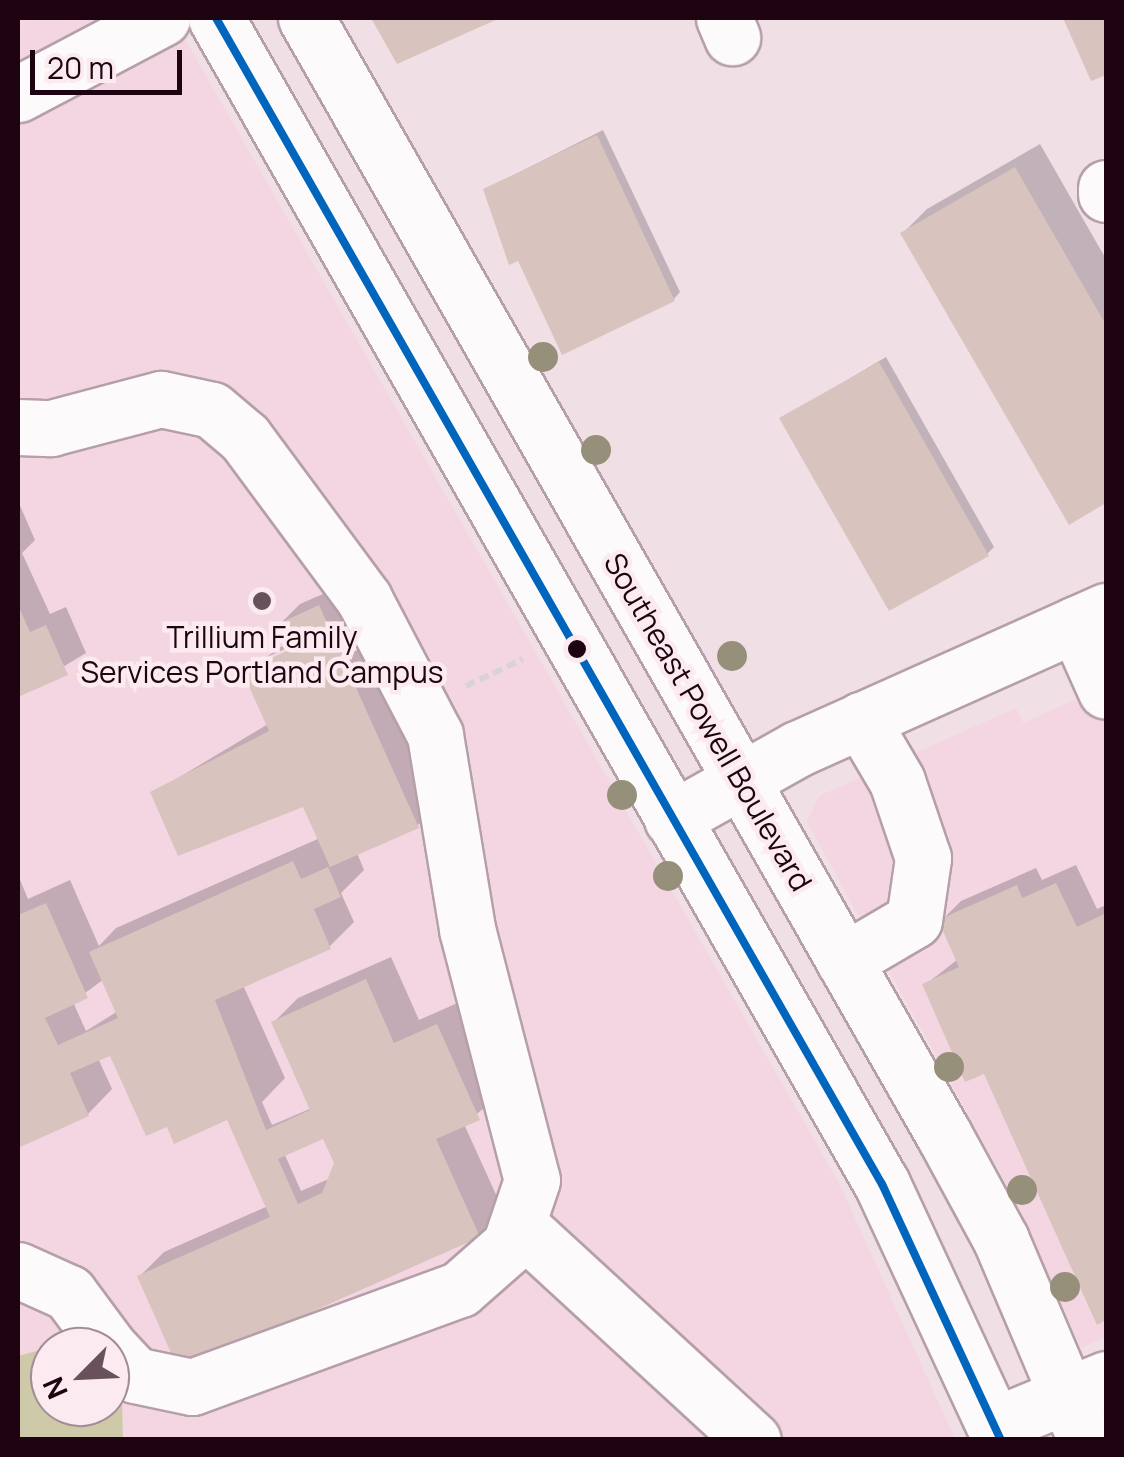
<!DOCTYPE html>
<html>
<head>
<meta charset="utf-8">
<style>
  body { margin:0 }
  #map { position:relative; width:1124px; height:1457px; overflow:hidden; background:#f1dfe6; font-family:Manrope,sans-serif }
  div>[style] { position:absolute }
  .built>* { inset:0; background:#f3d6e1 }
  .green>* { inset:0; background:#cecaa9 }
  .shadow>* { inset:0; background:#0003 }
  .building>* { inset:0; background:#d9c3be }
  .path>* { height:6px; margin-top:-3px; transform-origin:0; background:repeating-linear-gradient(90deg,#d9d3d6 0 10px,transparent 0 15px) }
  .roads { filter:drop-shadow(2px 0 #b59fa8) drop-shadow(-2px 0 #b59fa8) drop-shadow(0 2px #b59fa8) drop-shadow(0 -2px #b59fa8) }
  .minor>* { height:55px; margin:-27.5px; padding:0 27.5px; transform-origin:27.5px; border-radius:27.5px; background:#fdfafb }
  .major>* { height:55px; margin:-27.5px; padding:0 27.5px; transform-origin:27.5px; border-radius:27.5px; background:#fdfafb }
  .bus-1>* { height:8px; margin:-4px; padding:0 4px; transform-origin:4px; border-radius:4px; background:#0065bd }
  .trees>* { width:30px; height:30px; margin:-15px; border-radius:50%; background:#96907b }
  .dots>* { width:28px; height:28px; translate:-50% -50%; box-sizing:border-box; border:5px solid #fbeaf0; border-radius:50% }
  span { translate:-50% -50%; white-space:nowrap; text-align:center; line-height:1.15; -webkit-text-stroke:9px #fbeaf0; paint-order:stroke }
  .poi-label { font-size:30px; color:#1e0410 }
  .street-label { font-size:30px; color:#1e0410 }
  .frame { position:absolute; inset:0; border:20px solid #1e0410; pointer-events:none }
  .north { position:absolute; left:30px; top:1327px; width:100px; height:100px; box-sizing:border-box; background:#fbeaf0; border:2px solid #a38e96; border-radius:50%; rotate:246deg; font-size:28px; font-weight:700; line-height:40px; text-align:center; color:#1e0410 }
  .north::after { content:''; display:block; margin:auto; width:35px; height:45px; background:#68515b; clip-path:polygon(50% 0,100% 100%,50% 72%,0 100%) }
  .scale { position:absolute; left:30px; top:50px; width:152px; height:45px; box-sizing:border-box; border:5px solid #1e0410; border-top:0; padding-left:12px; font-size:30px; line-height:35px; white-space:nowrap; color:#1e0410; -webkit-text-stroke:8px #fbeaf0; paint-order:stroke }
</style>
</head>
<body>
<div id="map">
  <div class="built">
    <div style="clip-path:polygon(evenodd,18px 18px,173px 18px,840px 1185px,955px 1439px,18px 1439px,18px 18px,50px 1347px,110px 1347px,110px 1407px,50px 1407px,50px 1347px)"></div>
    <div style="clip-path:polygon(1106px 686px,1106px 1337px,1081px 1348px,1017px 1203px,807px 822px,819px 796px,1016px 708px,1023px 723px)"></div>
  </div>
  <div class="green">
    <div style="clip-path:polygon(51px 1347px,50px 1407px,110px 1407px,110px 1396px,122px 1402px,123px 1439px,18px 1439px,18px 1356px)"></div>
  </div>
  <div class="shadow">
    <div style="clip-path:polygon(374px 18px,494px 18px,398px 60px)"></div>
    <div style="clip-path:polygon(603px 130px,680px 292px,674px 299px,486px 189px)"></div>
    <div style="clip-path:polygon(1040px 144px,1106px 259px,1106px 500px,1070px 521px,903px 233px,927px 209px)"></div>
    <div style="clip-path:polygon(886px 357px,994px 547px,987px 554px,783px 418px)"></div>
    <div style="clip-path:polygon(18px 501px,35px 540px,22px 553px,50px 614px,66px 607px,86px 653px,18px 694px)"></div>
    <div style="clip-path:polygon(evenodd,339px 587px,437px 806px,417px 826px,357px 853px,364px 870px,341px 893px,354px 922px,330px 946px,243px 985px,285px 1078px,262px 1102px,272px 1125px,312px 1108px,274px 1022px,298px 998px,391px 957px,419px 1020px,462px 1001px,503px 1093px,464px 1124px,503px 1210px,478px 1235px,140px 1276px,164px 1252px,268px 1206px,228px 1117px,168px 1124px,111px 1052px,98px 1058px,112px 1089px,88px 1114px,18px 1145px,18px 875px,28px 899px,70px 880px,99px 946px,116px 928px,320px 838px,305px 804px,153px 793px,268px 724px,245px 672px,288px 642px,280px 624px,300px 604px,339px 587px,300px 642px,302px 647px,265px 664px,265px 658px,300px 642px,339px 587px,104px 979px,118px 1011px,86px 1031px,73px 1002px,104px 979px,339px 587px,324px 1135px,336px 1163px,331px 1178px,301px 1191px,284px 1153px,324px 1135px)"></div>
    <div style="clip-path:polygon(1076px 865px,1097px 909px,1106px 905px,1106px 1318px,1098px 1321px,985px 1071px,925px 985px,958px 959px,941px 921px,961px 901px,1036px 868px,1042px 880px)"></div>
  </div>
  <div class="building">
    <div style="clip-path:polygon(371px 18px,500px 18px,397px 64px)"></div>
    <div style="clip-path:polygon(1063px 18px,1106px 18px,1106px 75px,1091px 81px)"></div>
    <div style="clip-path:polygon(597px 135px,675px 301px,562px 355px,518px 261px,509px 265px,483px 189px)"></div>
    <div style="clip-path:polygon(1015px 167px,1106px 325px,1106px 503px,1069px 525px,900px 233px)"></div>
    <div style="clip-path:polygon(879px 362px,989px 556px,889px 611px,779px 418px)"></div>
    <div style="clip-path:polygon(18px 605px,30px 632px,46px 625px,68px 675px,18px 697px)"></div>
    <div style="clip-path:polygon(319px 605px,419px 828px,330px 867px,303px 807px,178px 856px,150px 792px,269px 731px,242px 671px,289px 650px,278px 624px)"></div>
    <div style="clip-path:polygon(evenodd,293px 861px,301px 879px,328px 867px,341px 897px,314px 909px,331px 949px,215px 1000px,266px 1130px,310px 1110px,271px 1022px,366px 979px,394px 1043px,437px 1024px,480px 1120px,436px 1139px,480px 1237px,179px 1371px,137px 1276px,270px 1217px,227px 1120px,174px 1144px,167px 1127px,146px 1136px,110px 1056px,70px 1073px,89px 1116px,18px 1148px,18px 915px,46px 903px,88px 998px,45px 1018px,58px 1045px,118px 1018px,89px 952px,293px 861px,323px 1139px,334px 1163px,322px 1193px,298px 1204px,278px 1159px,323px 1139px)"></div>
    <div style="clip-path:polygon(1056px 883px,1077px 927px,1106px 913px,1106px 1320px,1097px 1325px,984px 1074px,965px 1082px,922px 984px,959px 967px,938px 920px,1017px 885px,1022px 898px)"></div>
  </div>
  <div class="path">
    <div style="left:466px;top:686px;width:63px;rotate:-25.3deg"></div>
  </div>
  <div class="roads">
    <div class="minor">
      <div style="left:724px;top:18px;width:21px;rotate:67deg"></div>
      <div style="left:18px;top:94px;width:163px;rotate:-27.8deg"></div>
      <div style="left:1106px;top:188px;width:6px;rotate:90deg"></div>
      <div style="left:18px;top:427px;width:33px;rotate:2deg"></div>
      <div style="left:51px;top:428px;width:114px;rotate:-14.8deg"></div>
      <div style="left:161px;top:399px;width:52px;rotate:12.2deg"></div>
      <div style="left:212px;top:410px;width:43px;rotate:40.3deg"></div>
      <div style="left:245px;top:438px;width:200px;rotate:53.5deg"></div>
      <div style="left:364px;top:599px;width:153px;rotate:62.4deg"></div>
      <div style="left:435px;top:735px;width:197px;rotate:80.6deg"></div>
      <div style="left:467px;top:929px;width:259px;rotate:75.5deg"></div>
      <div style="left:532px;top:1180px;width:69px;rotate:108.7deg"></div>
      <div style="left:510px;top:1245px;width:67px;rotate:138.7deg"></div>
      <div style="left:460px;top:1289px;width:285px;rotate:159.9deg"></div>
      <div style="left:192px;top:1387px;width:58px;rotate:-168.1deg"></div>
      <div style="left:135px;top:1375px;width:37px;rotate:-133deg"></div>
      <div style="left:1076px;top:624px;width:73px;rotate:65.9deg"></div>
      <div style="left:672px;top:819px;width:143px;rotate:-29.2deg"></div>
      <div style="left:797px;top:749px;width:338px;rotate:-24.1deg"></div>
      <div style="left:844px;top:961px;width:81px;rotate:-30.4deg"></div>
      <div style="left:914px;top:920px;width:63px;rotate:-81.7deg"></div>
      <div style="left:923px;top:858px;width:81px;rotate:-108.7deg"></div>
      <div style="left:897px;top:781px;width:71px;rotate:-120.5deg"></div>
      <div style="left:520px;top:1226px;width:316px;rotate:42.6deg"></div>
      <div style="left:18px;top:1270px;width:56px;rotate:24.3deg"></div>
      <div style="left:69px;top:1293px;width:67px;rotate:53.5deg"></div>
      <div style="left:995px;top:1425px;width:120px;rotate:-22.5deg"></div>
    </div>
    <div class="major">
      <div style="left:216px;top:18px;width:1343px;rotate:60.27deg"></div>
      <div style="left:882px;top:1184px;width:282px;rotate:65.1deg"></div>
      <div style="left:306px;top:18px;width:1286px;rotate:60.27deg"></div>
      <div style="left:944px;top:1135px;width:119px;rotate:61.5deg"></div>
      <div style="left:1001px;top:1240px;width:217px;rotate:67deg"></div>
    </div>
  </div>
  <div class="bus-1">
    <div style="left:216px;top:18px;width:1343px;rotate:60.27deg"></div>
    <div style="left:882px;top:1184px;width:282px;rotate:65.1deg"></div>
  </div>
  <div class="trees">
    <div style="left:543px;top:357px"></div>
    <div style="left:596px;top:450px"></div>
    <div style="left:732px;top:656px"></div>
    <div style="left:622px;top:795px"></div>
    <div style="left:668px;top:876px"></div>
    <div style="left:949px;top:1067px"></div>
    <div style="left:1022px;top:1190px"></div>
    <div style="left:1065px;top:1287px"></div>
  </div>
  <div class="dots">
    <div style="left:262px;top:601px;background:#68515b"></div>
    <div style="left:577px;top:649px;background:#1e0410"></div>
  </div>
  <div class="poi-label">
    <span style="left:262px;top:654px">Trillium Family<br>Services Portland Campus</span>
  </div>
  <div class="street-label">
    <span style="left:708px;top:722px;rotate:60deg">Southeast Powell Boulevard</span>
  </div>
  <div class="frame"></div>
  <div class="north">N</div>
  <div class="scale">20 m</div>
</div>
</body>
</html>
